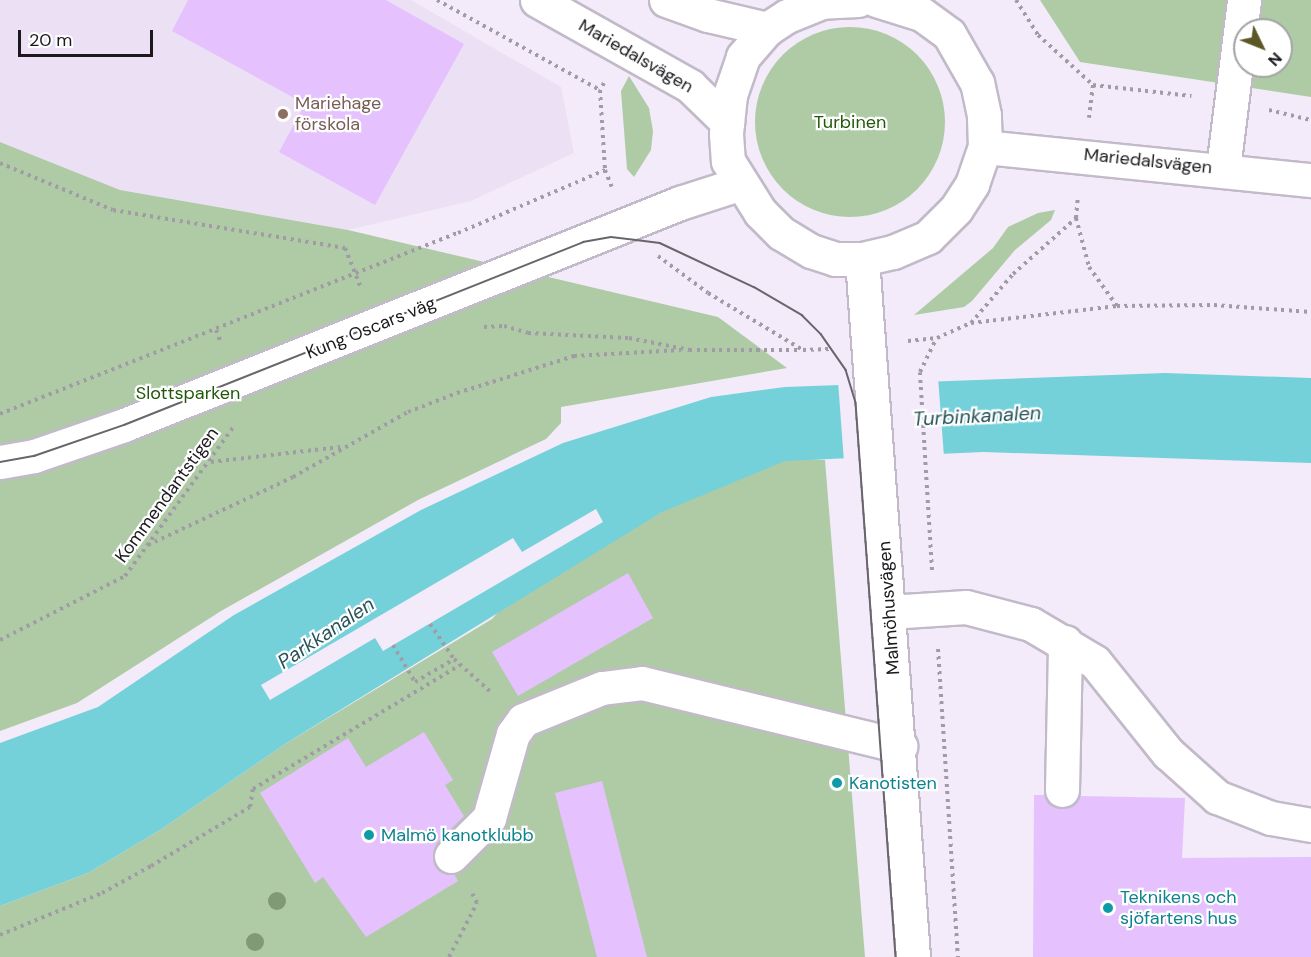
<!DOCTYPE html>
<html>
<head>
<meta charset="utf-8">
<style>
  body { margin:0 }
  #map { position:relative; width:1311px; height:957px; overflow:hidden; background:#f3ebf9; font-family:"DM Sans",sans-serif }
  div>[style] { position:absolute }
  .built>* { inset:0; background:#ece0f5 }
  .green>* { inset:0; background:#aecba6 }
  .round { border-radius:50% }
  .water>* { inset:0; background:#74d1da }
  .pier>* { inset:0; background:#f3ebf9 }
  .building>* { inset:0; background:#e5c2fe }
  .path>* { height:4px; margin-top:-2px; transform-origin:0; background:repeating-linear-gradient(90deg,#a19ba5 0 3px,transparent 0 7.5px) }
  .roads { filter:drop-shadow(2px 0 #c2bac8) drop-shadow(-2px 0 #c2bac8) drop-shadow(0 2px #c2bac8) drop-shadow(0 -2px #c2bac8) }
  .minor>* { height:33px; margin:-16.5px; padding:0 16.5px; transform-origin:16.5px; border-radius:16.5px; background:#fff }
  .major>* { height:33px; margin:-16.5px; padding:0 16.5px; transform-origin:16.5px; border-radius:16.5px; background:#fff }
  .tram>* { height:1.5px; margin:-0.75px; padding:0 0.75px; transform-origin:0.75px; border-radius:0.75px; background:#6a656d }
  .trees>* { width:18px; height:18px; margin:-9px; border-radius:50%; background:#809a75 }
  .dots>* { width:16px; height:16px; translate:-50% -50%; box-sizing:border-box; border:3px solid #fff; border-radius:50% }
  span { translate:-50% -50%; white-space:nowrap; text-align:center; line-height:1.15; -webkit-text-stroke:4.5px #fff; paint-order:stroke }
  .street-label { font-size:18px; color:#1c191e }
  .education-label { font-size:18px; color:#785e54 }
  .left { translate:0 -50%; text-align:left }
  .park-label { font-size:18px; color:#215709 }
  .culture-label { font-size:18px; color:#0d838f }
  .water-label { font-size:20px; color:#285357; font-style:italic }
  .north { position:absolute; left:1233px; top:18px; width:60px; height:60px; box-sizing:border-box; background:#fff; border:2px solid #a4a3a5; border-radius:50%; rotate:133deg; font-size:16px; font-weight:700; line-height:24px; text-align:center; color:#1c191e }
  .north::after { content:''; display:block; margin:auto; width:21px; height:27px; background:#5c5825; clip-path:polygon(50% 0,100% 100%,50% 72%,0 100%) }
  .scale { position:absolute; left:18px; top:30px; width:135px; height:27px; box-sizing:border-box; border:3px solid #1c191e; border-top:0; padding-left:8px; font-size:18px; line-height:21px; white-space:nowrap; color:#1c191e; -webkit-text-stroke:4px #fff; paint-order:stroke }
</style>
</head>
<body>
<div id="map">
  <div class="built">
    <div style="clip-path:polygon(0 0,411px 0,561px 87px,574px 153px,471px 201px,348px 230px,120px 190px,0 142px)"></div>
  </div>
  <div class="green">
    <div style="clip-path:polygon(evenodd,1040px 0,1311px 0,1311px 97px,1080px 62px,1040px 0,1245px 30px,1281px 30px,1281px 66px,1245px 66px,1245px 30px)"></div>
    <div class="round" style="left:755px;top:27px;width:190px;height:190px"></div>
    <div style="clip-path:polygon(629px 76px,649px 108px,653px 131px,651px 150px,634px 177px,627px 169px,621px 91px)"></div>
    <div style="clip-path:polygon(0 142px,120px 190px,348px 230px,718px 317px,787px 368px,561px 407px,561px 423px,546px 439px,418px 500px,221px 611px,77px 703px,0 731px)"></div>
    <div style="clip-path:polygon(1055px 210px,1051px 220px,1015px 250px,972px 301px,964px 307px,914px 315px,993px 248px,1008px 227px,1038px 213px)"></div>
    <div style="clip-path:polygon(762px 456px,825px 460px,865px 957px,0 957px,0 906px,88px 873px,160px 830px,285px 744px,492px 619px,514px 594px)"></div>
  </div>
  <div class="water">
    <div style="clip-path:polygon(1165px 373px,1311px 378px,1311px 463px,983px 452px,785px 461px,662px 512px,285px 744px,160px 830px,88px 873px,0 906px,0 743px,98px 707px,234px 615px,421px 510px,563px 443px,711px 397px,785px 387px)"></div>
  </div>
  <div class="pier">
    <div style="clip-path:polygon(938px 377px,944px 457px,844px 462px,838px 381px)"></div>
    <div style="clip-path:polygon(596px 509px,603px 522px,383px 651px,375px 638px,270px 700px,261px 685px,513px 538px,522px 552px)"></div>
  </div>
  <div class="building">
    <div style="clip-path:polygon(188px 0,386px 0,464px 44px,375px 205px,279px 152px,305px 104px,172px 31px)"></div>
    <div style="clip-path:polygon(628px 573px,653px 618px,518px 696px,492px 652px)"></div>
    <div style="clip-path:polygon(424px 732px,453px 780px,445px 785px,464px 816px,437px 843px,433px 860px,438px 870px,454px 874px,458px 881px,366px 937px,323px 877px,315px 883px,260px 793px,348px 738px,366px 767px)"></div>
    <div style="clip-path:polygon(602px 781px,647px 957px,597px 957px,555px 793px)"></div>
    <div style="clip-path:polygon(1034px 795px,1044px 795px,1052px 806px,1061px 809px,1072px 806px,1079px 796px,1185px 798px,1182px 858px,1311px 857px,1311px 957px,1033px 957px)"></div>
  </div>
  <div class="path">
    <div style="left:437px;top:0;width:186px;rotate:28.9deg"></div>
    <div style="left:1016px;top:0;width:41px;rotate:57.8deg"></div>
    <div style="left:1038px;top:35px;width:74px;rotate:42.3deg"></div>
    <div style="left:1093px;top:85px;width:33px;rotate:97deg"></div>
    <div style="left:604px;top:83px;width:8px;rotate:120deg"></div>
    <div style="left:600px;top:90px;width:80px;rotate:86.4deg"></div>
    <div style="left:605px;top:170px;width:18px;rotate:68deg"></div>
    <div style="left:1093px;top:85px;width:99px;rotate:6.4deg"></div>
    <div style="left:1269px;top:110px;width:43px;rotate:13.4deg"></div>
    <div style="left:0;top:163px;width:122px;rotate:22.6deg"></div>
    <div style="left:113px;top:210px;width:235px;rotate:9.3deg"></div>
    <div style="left:345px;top:248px;width:43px;rotate:68.2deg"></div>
    <div style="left:1076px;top:218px;width:51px;rotate:75.1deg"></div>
    <div style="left:1089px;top:267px;width:48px;rotate:54.3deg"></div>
    <div style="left:658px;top:256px;width:62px;rotate:36.5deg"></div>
    <div style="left:708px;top:293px;width:111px;rotate:31deg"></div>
    <div style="left:803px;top:350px;width:26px;rotate:-2deg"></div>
    <div style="left:971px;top:323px;width:65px;rotate:-49.4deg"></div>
    <div style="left:1013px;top:274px;width:84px;rotate:-41.6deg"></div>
    <div style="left:1076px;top:218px;width:21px;rotate:-85deg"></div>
    <div style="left:484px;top:327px;width:20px;rotate:-3deg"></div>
    <div style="left:504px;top:326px;width:25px;rotate:16deg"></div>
    <div style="left:528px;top:333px;width:101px;rotate:2.8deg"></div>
    <div style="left:629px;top:338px;width:62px;rotate:11.1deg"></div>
    <div style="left:216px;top:330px;width:14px;rotate:69deg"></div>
    <div style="left:908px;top:341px;width:29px;rotate:-6deg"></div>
    <div style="left:937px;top:338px;width:37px;rotate:-24deg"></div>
    <div style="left:971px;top:323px;width:147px;rotate:-6.6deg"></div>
    <div style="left:1117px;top:306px;width:97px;rotate:-0.6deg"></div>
    <div style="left:1214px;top:305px;width:97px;rotate:4.1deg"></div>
    <div style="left:689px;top:350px;width:112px"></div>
    <div style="left:0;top:414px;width:492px;rotate:-21.6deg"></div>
    <div style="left:458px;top:233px;width:160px;rotate:-23.2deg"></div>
    <div style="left:211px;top:462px;width:130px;rotate:-6.6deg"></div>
    <div style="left:148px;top:545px;width:160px;rotate:-25.1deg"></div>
    <div style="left:293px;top:477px;width:132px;rotate:-29.5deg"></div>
    <div style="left:408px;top:412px;width:53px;rotate:-21.2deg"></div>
    <div style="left:457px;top:393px;width:123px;rotate:-17.5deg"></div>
    <div style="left:574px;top:356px;width:107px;rotate:-3.2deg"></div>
    <div style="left:932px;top:570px;width:198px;rotate:-93.5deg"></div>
    <div style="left:920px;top:372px;width:37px;rotate:-64deg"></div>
    <div style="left:430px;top:624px;width:42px;rotate:55.6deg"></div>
    <div style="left:0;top:640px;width:140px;rotate:-27.1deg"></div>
    <div style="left:125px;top:576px;width:185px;rotate:-54deg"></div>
    <div style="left:393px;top:645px;width:43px;rotate:59.3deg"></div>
    <div style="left:415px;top:682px;width:45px;rotate:-30.5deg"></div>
    <div style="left:454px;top:659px;width:52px;rotate:41.9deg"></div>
    <div style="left:938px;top:649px;width:309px;rotate:86.3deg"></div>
    <div style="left:0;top:935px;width:110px;rotate:-22.4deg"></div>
    <div style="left:102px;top:893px;width:56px;rotate:-28.9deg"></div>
    <div style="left:151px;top:866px;width:115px;rotate:-30.8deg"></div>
    <div style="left:250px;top:807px;width:18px;rotate:-81deg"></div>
    <div style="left:253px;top:789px;width:241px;rotate:-30.9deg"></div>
    <div style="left:449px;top:957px;width:61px;rotate:-62.6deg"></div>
    <div style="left:477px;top:903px;width:13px;rotate:-117deg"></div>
  </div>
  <div class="roads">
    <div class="minor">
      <div style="left:1223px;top:169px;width:170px;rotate:-82.9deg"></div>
      <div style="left:862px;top:259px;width:700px;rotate:85.82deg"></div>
      <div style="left:0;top:462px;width:35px;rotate:-10deg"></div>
      <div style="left:34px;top:456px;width:95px;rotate:-19deg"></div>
      <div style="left:124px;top:425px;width:599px;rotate:-21.77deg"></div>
      <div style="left:680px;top:203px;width:62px;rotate:-17.9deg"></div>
      <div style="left:889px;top:612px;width:77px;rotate:-3.7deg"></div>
      <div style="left:966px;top:607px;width:67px;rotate:14.7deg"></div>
      <div style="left:1031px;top:624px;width:74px;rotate:30.7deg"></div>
      <div style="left:1095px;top:662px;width:117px;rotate:51.3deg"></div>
      <div style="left:1168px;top:753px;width:66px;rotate:41.9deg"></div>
      <div style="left:1217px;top:797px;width:58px;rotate:21.3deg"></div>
      <div style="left:1271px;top:818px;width:41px;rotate:9.9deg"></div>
      <div style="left:1062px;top:790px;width:148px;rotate:-88.8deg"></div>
      <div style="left:451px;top:856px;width:54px;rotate:-45deg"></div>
      <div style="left:489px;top:818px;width:87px;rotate:-74.1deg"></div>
      <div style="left:513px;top:734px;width:17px;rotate:-54deg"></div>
      <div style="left:523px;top:720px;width:85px;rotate:-22.1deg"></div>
      <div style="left:602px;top:688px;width:40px;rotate:-7.1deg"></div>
      <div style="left:642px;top:683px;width:266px;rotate:13.7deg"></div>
    </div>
    <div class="major">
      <div style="left:537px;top:0;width:176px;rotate:29.3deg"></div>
      <div style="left:690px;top:86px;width:52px;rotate:44.2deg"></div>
      <div style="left:666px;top:0;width:45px;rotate:19.7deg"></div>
      <div style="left:708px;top:15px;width:61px;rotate:13.3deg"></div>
      <div style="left:858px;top:0;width:36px;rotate:177deg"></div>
      <div style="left:822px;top:2px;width:38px;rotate:158deg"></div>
      <div style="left:787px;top:16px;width:24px;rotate:147deg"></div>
      <div style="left:767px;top:29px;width:37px;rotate:131deg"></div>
      <div style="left:743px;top:57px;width:40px;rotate:108.9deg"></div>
      <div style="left:730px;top:95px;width:39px;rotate:96deg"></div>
      <div style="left:726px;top:134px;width:27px;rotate:86deg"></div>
      <div style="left:728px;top:161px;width:60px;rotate:57.9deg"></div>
      <div style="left:760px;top:212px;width:30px;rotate:45deg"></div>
      <div style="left:781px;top:233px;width:35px;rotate:31deg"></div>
      <div style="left:811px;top:251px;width:25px;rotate:18deg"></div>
      <div style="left:835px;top:259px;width:27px"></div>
      <div style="left:862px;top:259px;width:32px;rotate:-13deg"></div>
      <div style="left:893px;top:252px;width:38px;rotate:-23deg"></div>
      <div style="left:928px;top:237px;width:40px;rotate:-45deg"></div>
      <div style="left:956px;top:209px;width:30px;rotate:-57deg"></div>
      <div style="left:972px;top:184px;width:39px;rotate:-71deg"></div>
      <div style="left:985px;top:147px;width:32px;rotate:-92deg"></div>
      <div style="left:984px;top:115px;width:33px;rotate:-102deg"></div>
      <div style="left:977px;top:83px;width:56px;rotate:-119.7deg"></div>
      <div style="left:949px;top:34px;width:34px;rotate:-144deg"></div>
      <div style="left:921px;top:14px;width:47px;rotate:-162.7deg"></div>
      <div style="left:985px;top:147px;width:328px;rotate:5.8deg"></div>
    </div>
  </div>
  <div class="tram">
    <div style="left:0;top:462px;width:35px;rotate:-10deg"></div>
    <div style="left:34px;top:456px;width:95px;rotate:-19deg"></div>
    <div style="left:124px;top:425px;width:494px;rotate:-21.7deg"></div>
    <div style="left:583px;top:242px;width:28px;rotate:-10deg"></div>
    <div style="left:611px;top:237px;width:49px;rotate:7deg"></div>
    <div style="left:660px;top:243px;width:104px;rotate:25.1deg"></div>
    <div style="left:754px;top:287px;width:56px;rotate:30.3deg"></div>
    <div style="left:802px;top:315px;width:27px;rotate:45deg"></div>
    <div style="left:821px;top:334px;width:44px;rotate:55.2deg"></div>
    <div style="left:846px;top:370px;width:34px;rotate:73deg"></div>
    <div style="left:856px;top:403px;width:555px;rotate:85.87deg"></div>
  </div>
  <div class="trees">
    <div style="left:277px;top:901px"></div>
    <div style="left:255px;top:942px"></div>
  </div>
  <div class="dots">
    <div style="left:283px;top:114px;background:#8d6e63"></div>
    <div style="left:837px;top:783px;background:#0f9aa8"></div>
    <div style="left:369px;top:835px;background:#0f9aa8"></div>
    <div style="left:1108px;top:908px;background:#0f9aa8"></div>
  </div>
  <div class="street-label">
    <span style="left:636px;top:56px;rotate:30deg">Mariedalsvägen</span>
    <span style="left:1148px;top:161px;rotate:6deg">Mariedalsvägen</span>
    <span style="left:371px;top:328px;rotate:-22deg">Kung Oscars väg</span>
    <span style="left:167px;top:495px;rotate:-54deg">Kommendantstigen</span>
    <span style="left:889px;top:608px;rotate:-94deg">Malmöhusvägen</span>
  </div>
  <div class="education-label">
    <span class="left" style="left:295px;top:114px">Mariehage<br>förskola</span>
  </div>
  <div class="park-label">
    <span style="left:850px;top:122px">Turbinen</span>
    <span style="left:188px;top:393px">Slottsparken</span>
  </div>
  <div class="culture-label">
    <span class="left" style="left:849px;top:783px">Kanotisten</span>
    <span class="left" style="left:381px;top:835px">Malmö kanotklubb</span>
    <span class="left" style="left:1120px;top:908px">Teknikens och<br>sjöfartens hus</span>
  </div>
  <div class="water-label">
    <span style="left:977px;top:416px;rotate:-3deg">Turbinkanalen</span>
    <span style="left:326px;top:633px;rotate:-34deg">Parkkanalen</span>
  </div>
  <div class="north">N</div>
  <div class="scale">20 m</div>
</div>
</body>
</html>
